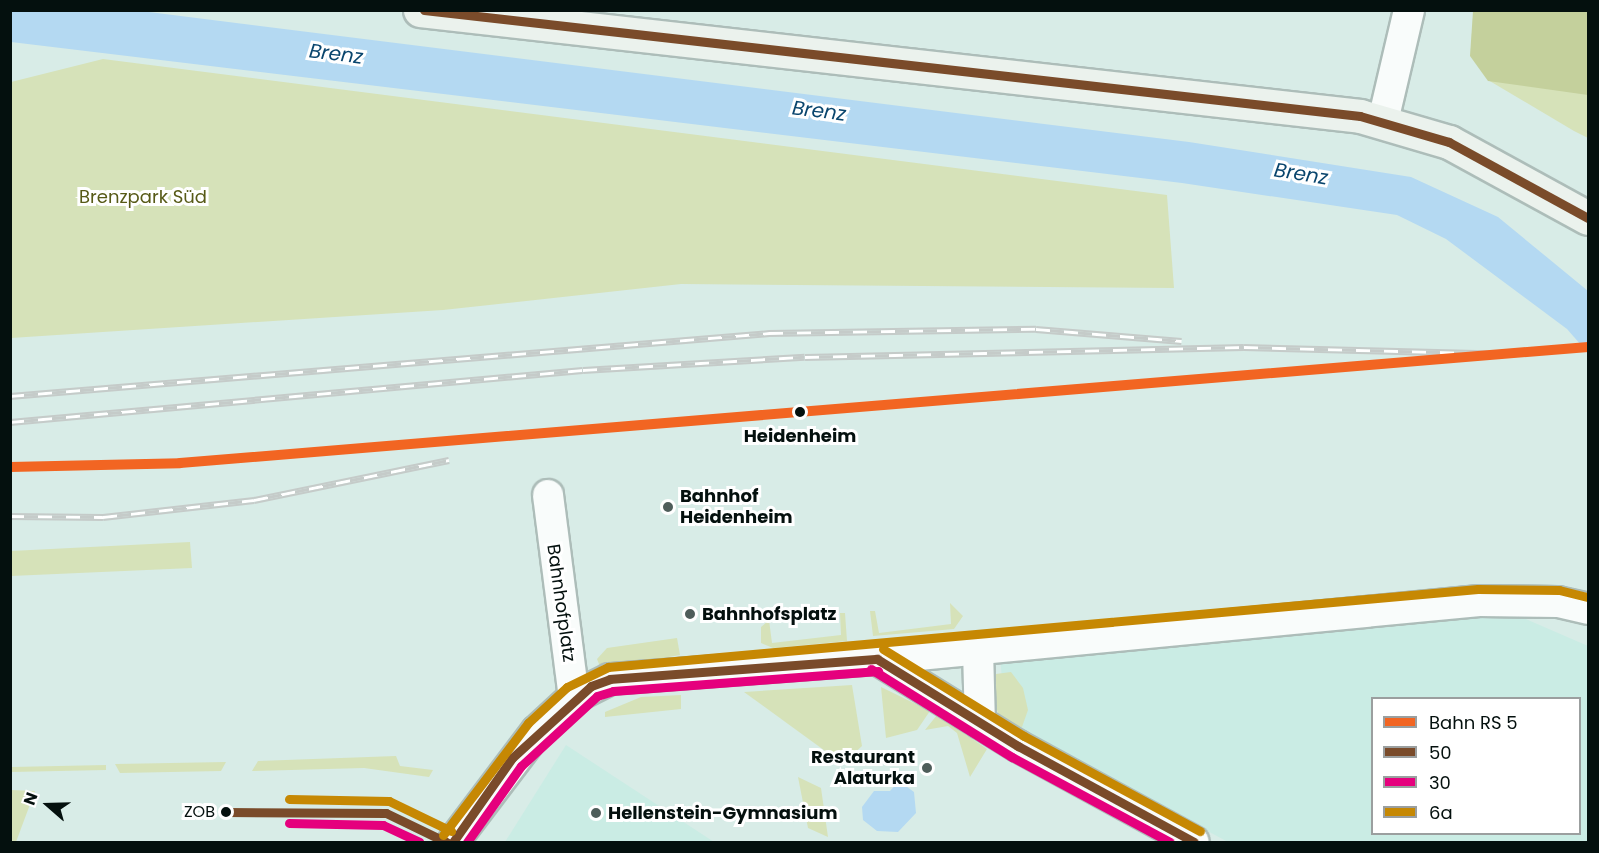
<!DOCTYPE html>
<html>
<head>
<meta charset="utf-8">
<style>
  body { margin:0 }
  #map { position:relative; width:1599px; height:853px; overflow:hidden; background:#d8ece7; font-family:Poppins,sans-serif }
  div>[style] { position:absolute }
  .built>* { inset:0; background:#caece4 }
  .green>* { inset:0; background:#d6e2b9 }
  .forest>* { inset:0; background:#c4d09c }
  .water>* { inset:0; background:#b4d9f2 }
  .roads { filter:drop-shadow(2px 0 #adbdb9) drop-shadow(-2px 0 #adbdb9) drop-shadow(0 2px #adbdb9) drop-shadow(0 -2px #adbdb9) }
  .minor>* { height:30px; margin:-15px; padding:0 15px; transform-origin:15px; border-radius:15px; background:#f9fcfb }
  .major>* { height:33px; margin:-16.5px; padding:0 16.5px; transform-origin:16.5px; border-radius:16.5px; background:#ebf2ed }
  .rail>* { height:7px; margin-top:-3.5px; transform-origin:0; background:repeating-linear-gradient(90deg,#fff 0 14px,#c5cbc9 0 28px); box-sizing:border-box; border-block:2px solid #c5cbc9 }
  .bus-1>* { height:9px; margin:-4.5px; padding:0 4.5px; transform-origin:4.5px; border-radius:4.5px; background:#7a4b2a }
  .bus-2>* { height:9px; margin:-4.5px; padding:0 4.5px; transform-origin:4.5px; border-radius:4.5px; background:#e5007d }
  .bus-3>* { height:9px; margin:-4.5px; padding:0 4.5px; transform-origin:4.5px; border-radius:4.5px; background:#c68803 }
  .rail-1>* { height:10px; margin:-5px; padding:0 5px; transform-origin:5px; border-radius:5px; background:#f26522 }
  .dots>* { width:16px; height:16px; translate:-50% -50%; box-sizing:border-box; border:3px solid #fff; border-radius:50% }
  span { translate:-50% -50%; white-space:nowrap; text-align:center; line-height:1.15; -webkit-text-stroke:6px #fff; paint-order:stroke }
  .bus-label { font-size:16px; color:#04100e }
  .right { translate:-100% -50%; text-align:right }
  .park-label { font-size:18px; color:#575a17 }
  .stop-label { font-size:18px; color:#04100e; font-weight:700 }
  .poi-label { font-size:18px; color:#04100e; font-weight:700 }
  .left { translate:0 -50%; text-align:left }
  .street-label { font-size:18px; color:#04100e }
  .water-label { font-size:20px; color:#09456d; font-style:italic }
  .frame { position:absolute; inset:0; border:12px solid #04100e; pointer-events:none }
  .legend { position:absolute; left:1371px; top:697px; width:210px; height:138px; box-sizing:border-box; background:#fff; border:2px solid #9b9f9f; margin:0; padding:8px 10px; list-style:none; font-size:18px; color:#04100e }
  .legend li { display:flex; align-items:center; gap:12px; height:30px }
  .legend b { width:30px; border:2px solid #9b9f9f }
  .north { position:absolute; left:18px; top:775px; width:60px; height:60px; -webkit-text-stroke:4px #fff; paint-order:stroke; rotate:290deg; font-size:16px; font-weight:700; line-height:24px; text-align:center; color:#04100e }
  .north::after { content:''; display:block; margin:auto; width:21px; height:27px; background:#04100e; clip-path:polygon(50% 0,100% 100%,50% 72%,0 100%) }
</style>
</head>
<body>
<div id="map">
  <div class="built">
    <div style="clip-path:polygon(evenodd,1507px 611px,1588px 646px,1588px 842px,1228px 842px,1066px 755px,1006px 730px,1000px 655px,1507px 611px,1372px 698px,1580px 698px,1580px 834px,1372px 834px,1372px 698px)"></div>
    <div style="clip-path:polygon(566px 745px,714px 842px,505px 842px)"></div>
  </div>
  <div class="green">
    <div style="clip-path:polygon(103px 59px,1167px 195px,1174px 288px,681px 284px,443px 310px,11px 338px,11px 82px)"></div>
    <div style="clip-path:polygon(1488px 80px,1588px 94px,1588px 138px,1574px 131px)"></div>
    <div style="clip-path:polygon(190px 542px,192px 568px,11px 576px,11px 551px)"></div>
    <div style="clip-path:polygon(950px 603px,963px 616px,954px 629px,873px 636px,870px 611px,875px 611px,879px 633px,951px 624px)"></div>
    <div style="clip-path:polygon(840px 613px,845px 613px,847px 641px,773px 648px,761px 643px,761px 627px,769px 620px,772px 643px,841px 635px)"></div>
    <div style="clip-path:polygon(677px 638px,680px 655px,601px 669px,597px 659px,607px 648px)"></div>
    <div style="clip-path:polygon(1011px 672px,1023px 688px,1028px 710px,1022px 727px,1003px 725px,988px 688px,996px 674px)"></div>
    <div style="clip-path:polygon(852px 685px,862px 746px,843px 764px,744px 692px)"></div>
    <div style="clip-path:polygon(881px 687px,930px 711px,917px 730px,886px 738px)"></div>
    <div style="clip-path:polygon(681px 695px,681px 709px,605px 717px,605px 712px,641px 697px)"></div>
    <div style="clip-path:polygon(937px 715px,987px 749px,970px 777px,957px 733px,948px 726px,925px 730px)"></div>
    <div style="clip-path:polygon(396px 756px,400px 766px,433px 770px,429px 777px,364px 768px,252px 771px,258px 761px)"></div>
    <div style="clip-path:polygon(226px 762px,221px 771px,120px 773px,115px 764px)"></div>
    <div style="clip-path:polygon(106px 765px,106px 770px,11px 772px,11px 767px)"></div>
    <div style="clip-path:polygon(798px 777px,821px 788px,828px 837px,808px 828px)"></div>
    <div style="clip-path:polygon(11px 790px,35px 791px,16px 842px,11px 842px)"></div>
  </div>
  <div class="forest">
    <div style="clip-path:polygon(1473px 11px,1588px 11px,1588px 95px,1488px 81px,1470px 56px)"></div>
  </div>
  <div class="water">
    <div style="clip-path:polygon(11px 10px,141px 11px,1189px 142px,1411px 177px,1498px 217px,1588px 291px,1588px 353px,1567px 329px,1446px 239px,1397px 215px,1182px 183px,11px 42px)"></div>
    <div style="clip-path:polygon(899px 781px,914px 792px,916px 813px,898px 832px,877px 831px,863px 820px,862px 807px,874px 791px,890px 791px)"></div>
  </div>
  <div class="roads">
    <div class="minor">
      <div style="left:1383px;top:121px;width:114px;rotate:-76.8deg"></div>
      <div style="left:548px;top:495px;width:204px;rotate:82.7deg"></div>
      <div style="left:978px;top:649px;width:74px;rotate:88.5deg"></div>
      <div style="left:877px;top:659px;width:166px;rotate:31.7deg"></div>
      <div style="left:1018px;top:746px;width:200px;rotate:28.6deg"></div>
      <div style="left:453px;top:842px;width:139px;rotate:-52.9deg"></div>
      <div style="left:537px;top:731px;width:50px;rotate:-42.6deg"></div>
      <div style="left:574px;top:697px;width:40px;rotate:-26.6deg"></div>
      <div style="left:610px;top:679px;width:268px;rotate:-4.3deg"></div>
      <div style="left:877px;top:659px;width:605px;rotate:-5.5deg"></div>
      <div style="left:1479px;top:601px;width:79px;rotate:0.7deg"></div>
      <div style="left:1558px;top:602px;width:31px;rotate:13deg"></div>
    </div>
    <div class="major">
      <div style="left:420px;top:10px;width:946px;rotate:6.43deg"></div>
      <div style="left:1360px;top:116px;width:93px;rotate:16.3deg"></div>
      <div style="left:1449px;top:142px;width:158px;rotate:28.7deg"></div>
    </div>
  </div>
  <div class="rail">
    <div style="left:10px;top:396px;width:762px;rotate:-4.74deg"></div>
    <div style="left:769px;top:333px;width:267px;rotate:-0.9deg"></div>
    <div style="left:1036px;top:329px;width:146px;rotate:4.7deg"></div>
    <div style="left:10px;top:422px;width:575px;rotate:-5.19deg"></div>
    <div style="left:583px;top:370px;width:222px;rotate:-3.4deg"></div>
    <div style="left:805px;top:357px;width:439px;rotate:-1.3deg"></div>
    <div style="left:1244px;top:347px;width:262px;rotate:1.5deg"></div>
    <div style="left:10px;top:516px;width:93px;rotate:0.6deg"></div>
    <div style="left:103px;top:517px;width:152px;rotate:-6.4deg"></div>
    <div style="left:254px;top:500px;width:199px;rotate:-11.6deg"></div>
  </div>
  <div class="bus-1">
    <div style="left:424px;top:10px;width:942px;rotate:6.46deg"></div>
    <div style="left:1360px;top:116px;width:93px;rotate:16.3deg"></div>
    <div style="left:1449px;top:142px;width:158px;rotate:28.7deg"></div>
    <div style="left:877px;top:659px;width:166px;rotate:31.7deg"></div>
    <div style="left:1018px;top:746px;width:200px;rotate:28.6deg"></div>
    <div style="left:226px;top:812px;width:160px;rotate:0.4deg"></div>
    <div style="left:386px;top:813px;width:67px;rotate:25.8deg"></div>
    <div style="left:453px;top:842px;width:103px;rotate:-54.9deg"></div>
    <div style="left:512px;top:758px;width:107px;rotate:-42.3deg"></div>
    <div style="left:591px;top:686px;width:20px;rotate:-20deg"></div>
    <div style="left:610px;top:679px;width:268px;rotate:-4.3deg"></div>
  </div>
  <div class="bus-2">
    <div style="left:871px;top:669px;width:166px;rotate:32deg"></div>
    <div style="left:1012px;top:757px;width:179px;rotate:28.3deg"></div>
    <div style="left:289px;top:823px;width:94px;rotate:1.2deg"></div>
    <div style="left:383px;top:825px;width:40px;rotate:25deg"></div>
    <div style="left:467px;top:842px;width:93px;rotate:-54.6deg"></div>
    <div style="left:521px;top:766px;width:103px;rotate:-42.6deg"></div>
    <div style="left:597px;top:696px;width:17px;rotate:-17deg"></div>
    <div style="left:613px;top:691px;width:266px;rotate:-4.3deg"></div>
  </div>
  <div class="bus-3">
    <div style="left:883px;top:649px;width:166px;rotate:31.7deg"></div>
    <div style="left:1024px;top:736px;width:200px;rotate:28.4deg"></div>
    <div style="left:289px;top:799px;width:100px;rotate:1.1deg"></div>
    <div style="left:389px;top:801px;width:69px;rotate:25.8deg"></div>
    <div style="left:443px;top:835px;width:141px;rotate:-52.8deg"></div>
    <div style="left:528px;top:723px;width:53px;rotate:-42.7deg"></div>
    <div style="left:567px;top:687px;width:46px;rotate:-26deg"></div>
    <div style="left:608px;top:667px;width:873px;rotate:-5.12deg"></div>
    <div style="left:1478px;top:589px;width:81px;rotate:0.7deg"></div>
    <div style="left:1559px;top:590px;width:30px;rotate:14deg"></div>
  </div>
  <div class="rail-1">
    <div style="left:10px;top:467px;width:170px;rotate:-1.3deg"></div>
    <div style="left:180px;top:463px;width:1413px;rotate:-4.71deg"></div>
  </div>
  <div class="dots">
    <div style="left:800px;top:412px;background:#04100e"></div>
    <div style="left:668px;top:507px;background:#4e5d5a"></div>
    <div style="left:690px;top:614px;background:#4e5d5a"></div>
    <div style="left:927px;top:768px;background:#4e5d5a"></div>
    <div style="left:226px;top:812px;background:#04100e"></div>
    <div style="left:596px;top:813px;background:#4e5d5a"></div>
  </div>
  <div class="bus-label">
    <span class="right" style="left:215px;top:812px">ZOB</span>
  </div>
  <div class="park-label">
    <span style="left:143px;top:197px">Brenzpark Süd</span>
  </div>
  <div class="stop-label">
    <span style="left:800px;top:436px">Heidenheim</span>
  </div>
  <div class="poi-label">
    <span class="left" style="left:680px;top:507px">Bahnhof<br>Heidenheim</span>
    <span class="left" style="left:702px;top:614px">Bahnhofsplatz</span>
    <span class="right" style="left:915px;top:768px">Restaurant<br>Alaturka</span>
    <span class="left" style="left:608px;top:813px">Hellenstein-Gymnasium</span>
  </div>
  <div class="street-label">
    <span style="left:561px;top:603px;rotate:82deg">Bahnhofplatz</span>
  </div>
  <div class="water-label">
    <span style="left:336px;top:54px;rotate:7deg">Brenz</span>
    <span style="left:819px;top:111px;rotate:7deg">Brenz</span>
    <span style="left:1301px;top:174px;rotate:9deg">Brenz</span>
  </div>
  <div class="frame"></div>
  <ul class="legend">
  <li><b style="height:8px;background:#f26522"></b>Bahn RS 5</li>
  <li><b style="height:8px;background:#7a4b2a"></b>50</li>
  <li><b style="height:8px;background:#e5007d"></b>30</li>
  <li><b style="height:8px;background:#c68803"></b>6a</li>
  </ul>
  <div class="north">N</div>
</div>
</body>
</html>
